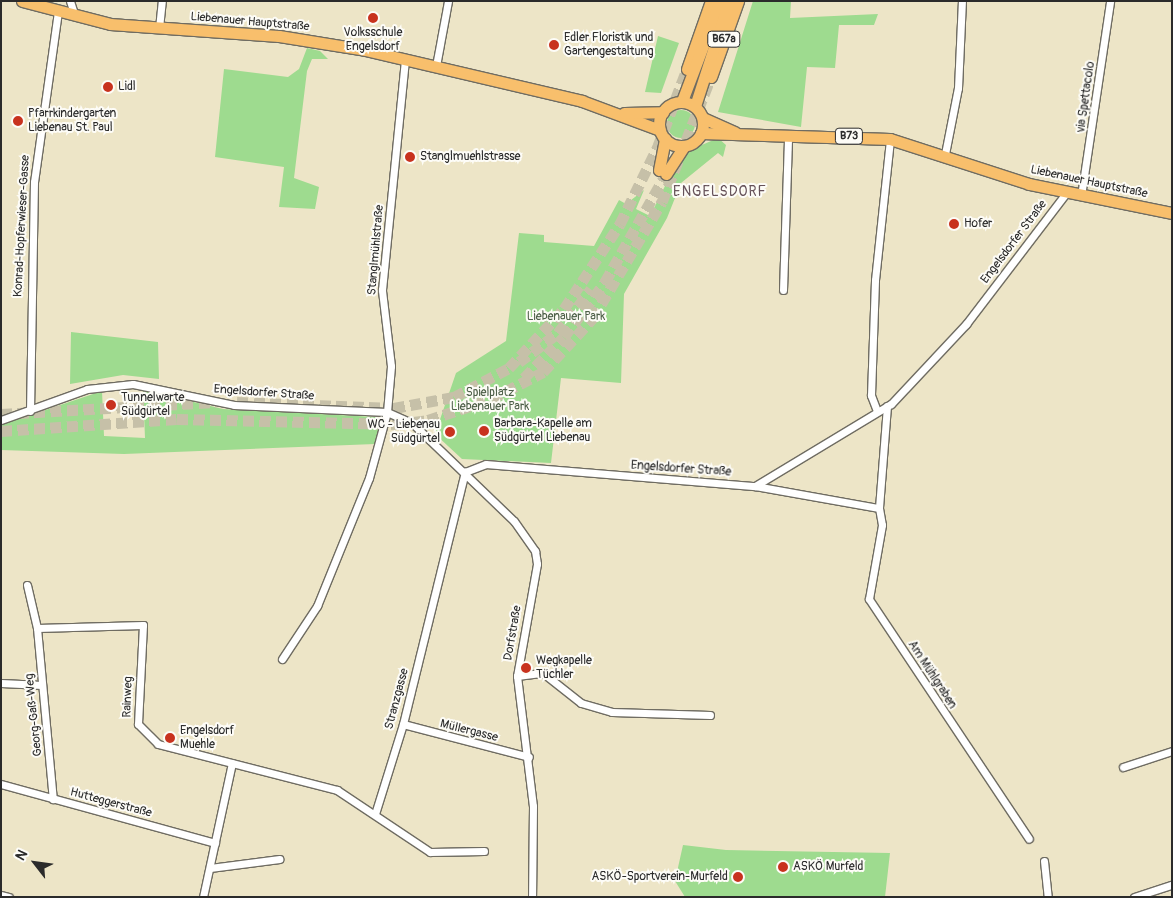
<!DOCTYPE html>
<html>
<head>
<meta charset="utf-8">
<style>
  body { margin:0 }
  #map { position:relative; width:1173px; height:898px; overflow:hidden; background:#ede5c7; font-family:Pangolin,sans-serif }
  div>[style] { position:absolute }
  .green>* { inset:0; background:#9edb8f }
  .round { border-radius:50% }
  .primary-tunnel>* { height:11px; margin-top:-5.5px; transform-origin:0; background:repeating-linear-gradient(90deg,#c6c0a8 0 11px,transparent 0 16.5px) }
  .roads { filter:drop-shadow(1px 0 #6f6c62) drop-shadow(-1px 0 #6f6c62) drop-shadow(0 1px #6f6c62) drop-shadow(0 -1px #6f6c62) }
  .minor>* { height:7px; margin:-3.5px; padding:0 3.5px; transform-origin:3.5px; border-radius:3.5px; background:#fff }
  .primary>* { height:11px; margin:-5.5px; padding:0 5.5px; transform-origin:5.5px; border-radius:5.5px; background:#f8bf6c }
  .primary>.ring { margin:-5.5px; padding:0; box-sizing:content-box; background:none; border:11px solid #f8bf6c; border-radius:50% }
  .dots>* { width:14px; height:14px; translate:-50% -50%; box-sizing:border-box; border:2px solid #fdfcf7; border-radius:50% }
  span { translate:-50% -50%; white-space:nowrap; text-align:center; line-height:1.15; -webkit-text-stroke:4px #fdfcf7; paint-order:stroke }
  .shield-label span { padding:1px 4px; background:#fdfcf7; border:1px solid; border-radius:4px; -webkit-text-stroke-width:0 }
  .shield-label { font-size:11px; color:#2b2b2b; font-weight:700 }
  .street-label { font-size:12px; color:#2b2b2b }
  .poi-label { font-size:12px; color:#2b2b2b }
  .left { translate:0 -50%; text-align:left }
  .right { translate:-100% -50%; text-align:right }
  .park-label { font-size:12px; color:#4e6049 }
  .neighbourhood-label { font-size:14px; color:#665259; letter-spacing:1px }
  .frame { position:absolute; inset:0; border:2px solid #2b2b2b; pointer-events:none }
  .north { position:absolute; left:10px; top:838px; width:50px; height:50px; -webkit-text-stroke:4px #fdfcf7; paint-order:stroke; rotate:300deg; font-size:14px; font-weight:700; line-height:20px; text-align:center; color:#2b2b2b }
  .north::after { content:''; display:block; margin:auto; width:18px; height:22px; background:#2b2b2b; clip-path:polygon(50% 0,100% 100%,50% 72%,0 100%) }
</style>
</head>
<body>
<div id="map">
  <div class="green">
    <div style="clip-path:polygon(753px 1px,791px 1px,790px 18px,878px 14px,874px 25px,839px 25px,835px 68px,807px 67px,801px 127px,718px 112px)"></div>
    <div style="clip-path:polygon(658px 36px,679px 43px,661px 93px,645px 92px)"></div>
    <div style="clip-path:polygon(307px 48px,320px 51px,328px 59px,312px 59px,307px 71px,294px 178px,319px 187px,315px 209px,279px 207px,284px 167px,215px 157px,224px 69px,288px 77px,299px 69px)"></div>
    <div class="round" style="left:667px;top:110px;width:28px;height:28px"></div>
    <div style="clip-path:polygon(718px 138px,726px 145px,723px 157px,718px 153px,681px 183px,667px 218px,624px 294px,621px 383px,561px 378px,551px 463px,462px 459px,435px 434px,456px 373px,506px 341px,519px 233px,544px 235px,544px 242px,594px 246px,619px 200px,626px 204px,644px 190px,636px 209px,650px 216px,681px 154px)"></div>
    <div style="clip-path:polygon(71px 332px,158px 342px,159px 379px,123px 375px,70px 384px)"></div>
    <div style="clip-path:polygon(143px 390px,223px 409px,376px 417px,385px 422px,375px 444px,124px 454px,1px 450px,1px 425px,102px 391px,104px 436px,145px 438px)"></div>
    <div style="clip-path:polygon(683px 845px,726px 850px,890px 853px,885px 897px,685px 897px,675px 881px)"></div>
  </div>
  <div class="primary-tunnel">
    <div style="left:519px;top:362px;width:49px;rotate:-36.6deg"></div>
    <div style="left:558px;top:333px;width:55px;rotate:-53.1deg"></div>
    <div style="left:524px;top:378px;width:57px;rotate:-45.7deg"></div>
    <div style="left:564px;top:337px;width:69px;rotate:-53.3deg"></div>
    <div style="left:605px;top:282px;width:124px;rotate:-60.5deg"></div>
    <div style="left:237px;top:402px;width:157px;rotate:2.2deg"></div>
    <div style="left:394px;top:408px;width:61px;rotate:-10.4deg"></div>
    <div style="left:454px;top:397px;width:62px;rotate:-27.8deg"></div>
    <div style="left:509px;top:368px;width:81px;rotate:-47deg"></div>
    <div style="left:564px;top:309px;width:102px;rotate:-56.6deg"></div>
    <div style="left:620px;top:224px;width:87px;rotate:-64deg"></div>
    <div style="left:658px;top:146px;width:82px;rotate:-69.4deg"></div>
    <div style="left:1px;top:414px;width:215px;rotate:-3.2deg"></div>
    <div style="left:1px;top:431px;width:176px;rotate:-3.9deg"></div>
    <div style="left:177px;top:419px;width:220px;rotate:1.3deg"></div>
    <div style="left:397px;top:424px;width:31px;rotate:-7deg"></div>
    <div style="left:428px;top:420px;width:66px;rotate:-18.4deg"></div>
    <div style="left:491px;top:399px;width:59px;rotate:-27.4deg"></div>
    <div style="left:543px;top:372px;width:74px;rotate:-47.2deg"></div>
    <div style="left:593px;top:318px;width:135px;rotate:-59.3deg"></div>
    <div style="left:662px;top:202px;width:134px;rotate:-68.6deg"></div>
  </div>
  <div class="roads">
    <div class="minor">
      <div style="left:70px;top:1px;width:16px;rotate:72deg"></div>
      <div style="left:159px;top:28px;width:27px;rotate:-84deg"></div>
      <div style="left:436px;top:66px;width:66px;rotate:-79.5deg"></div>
      <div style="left:945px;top:154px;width:67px;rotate:-78.9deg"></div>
      <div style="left:958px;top:88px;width:87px;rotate:-87.4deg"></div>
      <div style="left:1081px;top:196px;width:197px;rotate:-81.5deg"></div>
      <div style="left:783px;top:290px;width:153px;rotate:-88.1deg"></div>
      <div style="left:887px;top:406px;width:102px;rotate:94.5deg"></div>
      <div style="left:879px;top:508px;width:17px;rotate:80deg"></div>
      <div style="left:882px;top:525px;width:75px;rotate:100deg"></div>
      <div style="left:869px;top:599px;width:288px;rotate:56.3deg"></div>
      <div style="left:30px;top:411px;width:229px;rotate:-89deg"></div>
      <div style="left:34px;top:182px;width:172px;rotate:-82deg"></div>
      <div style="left:877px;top:411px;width:17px;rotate:-111deg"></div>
      <div style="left:871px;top:395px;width:115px;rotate:-88deg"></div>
      <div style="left:875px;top:280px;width:142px;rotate:-83.9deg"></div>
      <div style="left:1px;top:420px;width:91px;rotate:-19.8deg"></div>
      <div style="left:87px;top:389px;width:46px;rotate:-6.2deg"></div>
      <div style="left:133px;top:384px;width:103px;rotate:11.7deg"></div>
      <div style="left:234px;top:405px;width:153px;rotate:2.6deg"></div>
      <div style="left:387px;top:412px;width:27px;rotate:24deg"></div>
      <div style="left:412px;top:423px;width:141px;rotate:43.9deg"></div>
      <div style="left:514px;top:521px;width:37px;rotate:55deg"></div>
      <div style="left:535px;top:551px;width:13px;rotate:81deg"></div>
      <div style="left:537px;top:564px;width:114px;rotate:100.1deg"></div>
      <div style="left:517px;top:676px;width:131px;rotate:83deg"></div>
      <div style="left:533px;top:806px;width:91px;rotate:90.6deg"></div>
      <div style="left:465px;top:472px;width:22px;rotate:-21deg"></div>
      <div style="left:486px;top:464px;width:270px;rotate:4.7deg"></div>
      <div style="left:755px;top:486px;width:159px;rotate:-31.1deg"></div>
      <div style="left:891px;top:404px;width:110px;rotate:-46.8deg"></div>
      <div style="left:966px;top:324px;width:165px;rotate:-52.6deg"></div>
      <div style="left:755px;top:486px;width:126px;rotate:10.1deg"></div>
      <div style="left:27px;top:585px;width:44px;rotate:76.9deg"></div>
      <div style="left:37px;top:628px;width:172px;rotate:84.7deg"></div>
      <div style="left:37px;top:628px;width:106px;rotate:-1.6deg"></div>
      <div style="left:143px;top:625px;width:99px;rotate:92.9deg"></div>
      <div style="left:138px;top:724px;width:28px;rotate:45deg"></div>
      <div style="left:158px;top:744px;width:185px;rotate:14.4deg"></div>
      <div style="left:337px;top:790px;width:112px;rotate:33.7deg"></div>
      <div style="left:430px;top:852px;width:54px;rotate:-1.1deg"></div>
      <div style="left:282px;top:659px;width:64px;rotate:-56.6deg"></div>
      <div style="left:317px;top:606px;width:138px;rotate:-67.9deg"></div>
      <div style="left:369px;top:478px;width:68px;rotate:-74.7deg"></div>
      <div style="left:387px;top:412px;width:46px;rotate:-85deg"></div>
      <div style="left:391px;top:366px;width:77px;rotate:-96.8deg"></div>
      <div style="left:382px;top:290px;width:232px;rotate:-84.3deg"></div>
      <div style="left:517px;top:676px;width:26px;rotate:-7deg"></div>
      <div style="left:543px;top:673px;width:48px;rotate:38.3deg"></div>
      <div style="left:581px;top:703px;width:32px;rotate:16deg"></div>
      <div style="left:612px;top:712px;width:98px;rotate:1.8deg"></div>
      <div style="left:1px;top:683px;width:41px;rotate:2.8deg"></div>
      <div style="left:403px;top:724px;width:130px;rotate:14.7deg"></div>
      <div style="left:1123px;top:767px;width:52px;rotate:-18.1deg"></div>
      <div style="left:1px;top:784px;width:222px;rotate:15.4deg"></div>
      <div style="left:375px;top:814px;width:94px;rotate:-72.7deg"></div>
      <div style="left:403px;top:724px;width:260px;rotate:-76.2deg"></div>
      <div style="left:1044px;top:861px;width:36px;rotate:84deg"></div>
      <div style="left:210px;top:868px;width:70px;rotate:-7.4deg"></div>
      <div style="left:1px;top:895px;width:8px;rotate:14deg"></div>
      <div style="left:203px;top:897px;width:137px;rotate:-77.8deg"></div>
      <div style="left:1134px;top:897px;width:40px;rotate:-18deg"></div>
    </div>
    <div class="primary">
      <div style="left:22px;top:1px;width:91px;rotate:14.6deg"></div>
      <div style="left:110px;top:24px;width:169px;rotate:4.1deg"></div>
      <div style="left:279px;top:36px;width:87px;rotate:9.2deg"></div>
      <div style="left:365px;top:50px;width:223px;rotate:13.2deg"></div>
      <div style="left:582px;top:101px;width:83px;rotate:20.4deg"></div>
      <div style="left:687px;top:69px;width:72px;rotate:-70.6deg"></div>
      <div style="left:711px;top:77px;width:81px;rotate:-70.4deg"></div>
      <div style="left:682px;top:101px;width:107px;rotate:-69.2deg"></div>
      <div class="ring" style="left:659px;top:102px;width:33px;height:33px"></div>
      <div style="left:695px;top:106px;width:110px;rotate:-72.1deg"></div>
      <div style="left:624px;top:113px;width:39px;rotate:-1deg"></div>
      <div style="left:703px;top:118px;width:35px;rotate:24deg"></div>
      <div style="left:701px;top:133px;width:189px;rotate:1.8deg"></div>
      <div style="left:890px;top:139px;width:146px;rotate:17.9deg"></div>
      <div style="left:1029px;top:184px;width:146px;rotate:11.5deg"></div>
      <div style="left:659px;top:170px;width:32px;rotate:-79deg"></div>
      <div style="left:666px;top:174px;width:33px;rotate:-57deg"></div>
    </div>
  </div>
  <div class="dots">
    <div style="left:373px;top:18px;background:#c8321e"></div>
    <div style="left:554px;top:45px;background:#c8321e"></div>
    <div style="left:108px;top:87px;background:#c8321e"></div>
    <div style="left:18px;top:121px;background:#c8321e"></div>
    <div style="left:410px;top:157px;background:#c8321e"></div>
    <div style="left:954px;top:224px;background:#c8321e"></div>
    <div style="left:111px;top:405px;background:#c8321e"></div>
    <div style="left:484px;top:431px;background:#c8321e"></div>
    <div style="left:450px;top:432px;background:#c8321e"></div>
    <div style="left:526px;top:668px;background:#c8321e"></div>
    <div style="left:170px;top:738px;background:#c8321e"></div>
    <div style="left:783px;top:867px;background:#c8321e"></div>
    <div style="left:738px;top:877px;background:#c8321e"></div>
  </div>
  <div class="shield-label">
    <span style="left:724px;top:39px">B67a</span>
    <span style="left:849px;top:136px">B73</span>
  </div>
  <div class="street-label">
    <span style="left:250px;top:22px;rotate:5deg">Liebenauer Hauptstraße</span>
    <span style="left:1086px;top:97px;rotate:-82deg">via Spettacolo</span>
    <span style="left:1089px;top:182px;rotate:12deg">Liebenauer Hauptstraße</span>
    <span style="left:22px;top:226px;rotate:-87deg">Konrad-Hopferwieser-Gasse</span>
    <span style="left:1014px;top:242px;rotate:-53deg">Engelsdorfer Straße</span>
    <span style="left:376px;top:250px;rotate:-85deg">Stanglmühlstraße</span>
    <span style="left:264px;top:393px;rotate:4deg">Engelsdorfer Straße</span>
    <span style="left:681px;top:469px;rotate:4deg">Engelsdorfer Straße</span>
    <span style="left:513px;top:633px;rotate:-80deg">Dorfstraße</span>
    <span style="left:932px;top:675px;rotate:57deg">Am Mühlgraben</span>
    <span style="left:128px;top:697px;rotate:-88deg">Rainweg</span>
    <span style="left:397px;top:699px;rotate:-75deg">Stranzgasse</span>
    <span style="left:34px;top:715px;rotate:-96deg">Georg-Gaß-Weg</span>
    <span style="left:469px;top:731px;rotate:14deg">Müllergasse</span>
    <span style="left:111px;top:803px;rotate:15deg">Hutteggerstraße</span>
  </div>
  <div class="poi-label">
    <span style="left:373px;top:40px">Volksschule<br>Engelsdorf</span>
    <span class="left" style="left:564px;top:45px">Edler Floristik und<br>Gartengestaltung</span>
    <span class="left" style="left:118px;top:87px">Lidl</span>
    <span class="left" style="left:28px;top:121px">Pfarrkindergarten<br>Liebenau St. Paul</span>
    <span class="left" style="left:420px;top:157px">Stanglmuehlstrasse</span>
    <span class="left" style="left:964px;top:224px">Hofer</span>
    <span class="left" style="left:121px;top:405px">Tunnelwarte<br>Südgürtel</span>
    <span class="left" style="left:494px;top:431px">Barbara-Kapelle am<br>Südgürtel Liebenau</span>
    <span class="right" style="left:440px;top:432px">WC - Liebenau<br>Südgürtel</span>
    <span class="left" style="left:536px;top:668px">Wegkapelle<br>Tüchler</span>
    <span class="left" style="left:180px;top:738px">Engelsdorf<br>Muehle</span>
    <span class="left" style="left:793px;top:867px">ASKÖ Murfeld</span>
    <span class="right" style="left:728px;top:877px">ASKÖ-Sportverein-Murfeld</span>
  </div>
  <div class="park-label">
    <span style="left:566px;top:317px">Liebenauer Park</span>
    <span style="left:490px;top:400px">Spielplatz<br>Liebenauer Park</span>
  </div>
  <div class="neighbourhood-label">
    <span style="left:720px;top:192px">ENGELSDORF</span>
  </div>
  <div class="frame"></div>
  <div class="north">N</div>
</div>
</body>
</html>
